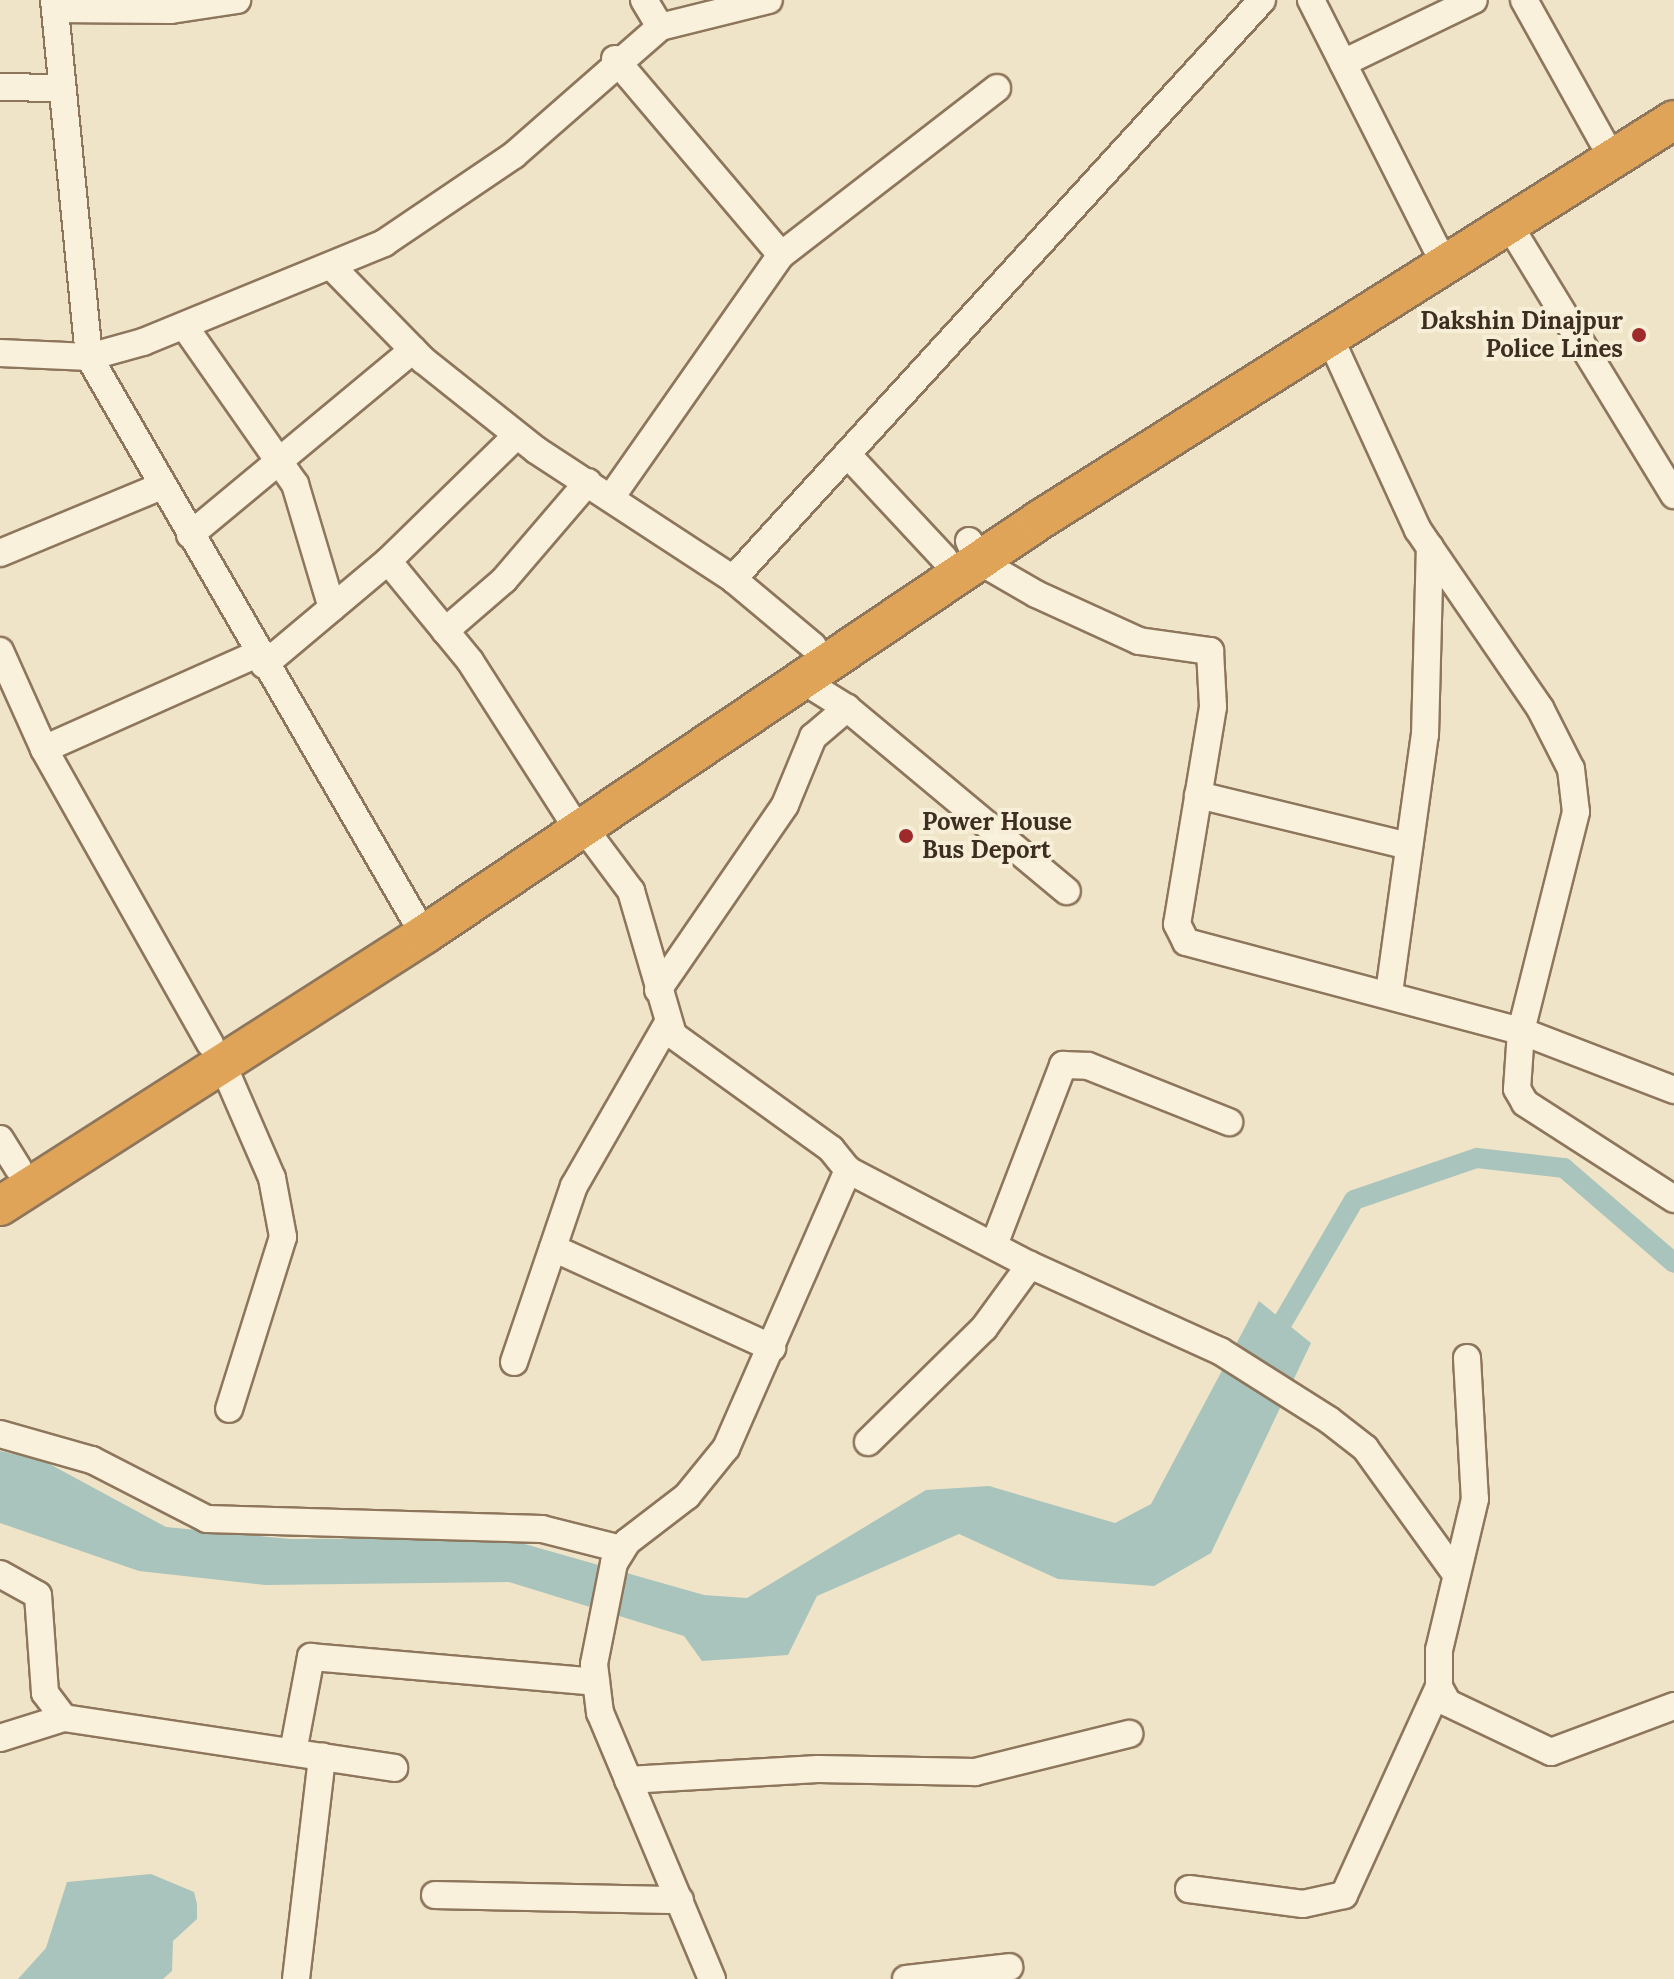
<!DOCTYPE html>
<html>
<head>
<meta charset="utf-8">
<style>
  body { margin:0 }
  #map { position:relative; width:1674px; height:1979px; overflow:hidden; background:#f0e4c8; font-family:Lora,serif }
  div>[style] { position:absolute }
  .water>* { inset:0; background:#a9c4bc }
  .canal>* { height:20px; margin:-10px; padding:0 10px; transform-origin:10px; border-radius:10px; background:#a9c4bc }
  .roads { filter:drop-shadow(2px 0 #8d765c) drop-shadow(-2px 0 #8d765c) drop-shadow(0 2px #8d765c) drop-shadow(0 -2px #8d765c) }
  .minor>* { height:26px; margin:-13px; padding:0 13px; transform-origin:13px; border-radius:13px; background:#faf1dc }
  .highway>* { height:38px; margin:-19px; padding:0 19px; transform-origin:19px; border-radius:19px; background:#e0a458 }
  .dots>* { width:22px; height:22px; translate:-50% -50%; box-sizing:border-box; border:4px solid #f7eed8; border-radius:50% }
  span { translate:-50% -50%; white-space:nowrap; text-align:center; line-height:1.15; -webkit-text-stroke:8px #f7eed8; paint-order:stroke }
  .poi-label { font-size:24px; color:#3d2e20; font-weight:700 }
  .right { translate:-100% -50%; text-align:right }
  .left { translate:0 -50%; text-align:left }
</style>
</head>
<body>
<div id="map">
  <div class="water">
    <div style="clip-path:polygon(1259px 1301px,1311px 1343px,1211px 1553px,1154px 1586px,1058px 1579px,959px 1534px,817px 1596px,788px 1655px,702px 1661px,684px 1636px,509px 1582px,265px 1585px,139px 1571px,0 1523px,0 1451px,44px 1461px,166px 1527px,290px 1539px,504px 1538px,704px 1595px,747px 1598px,926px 1490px,989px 1486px,1115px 1523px,1151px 1504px)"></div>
    <div style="clip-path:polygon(151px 1874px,194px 1892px,197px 1904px,197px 1919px,173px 1941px,172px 1971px,163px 1979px,18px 1979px,46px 1948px,67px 1882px)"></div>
  </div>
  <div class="canal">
    <div style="left:1271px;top:1342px;width:164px;rotate:-59.7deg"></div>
    <div style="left:1354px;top:1200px;width:130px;rotate:-18.9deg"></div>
    <div style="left:1477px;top:1158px;width:88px;rotate:6.6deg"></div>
    <div style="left:1564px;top:1168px;width:145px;rotate:40.8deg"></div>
  </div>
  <div class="roads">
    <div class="minor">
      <div style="left:54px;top:0;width:359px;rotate:84.4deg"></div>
      <div style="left:89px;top:357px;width:646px;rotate:59.9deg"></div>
      <div style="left:644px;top:0;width:31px;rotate:59deg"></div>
      <div style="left:1311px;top:0;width:277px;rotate:63.2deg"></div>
      <div style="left:1524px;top:0;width:160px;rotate:60.9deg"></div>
      <div style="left:55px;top:9px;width:116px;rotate:0.5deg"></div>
      <div style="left:171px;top:10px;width:67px;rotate:-8.6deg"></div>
      <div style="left:615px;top:59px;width:257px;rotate:49.7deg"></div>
      <div style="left:1343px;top:63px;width:145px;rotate:-25.7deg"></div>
      <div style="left:0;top:87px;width:59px;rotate:1deg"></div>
      <div style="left:1511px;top:228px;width:313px;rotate:58.6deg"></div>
      <div style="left:331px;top:266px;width:132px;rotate:45.6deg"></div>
      <div style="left:423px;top:360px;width:144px;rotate:38.5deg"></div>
      <div style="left:536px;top:450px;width:235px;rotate:33.2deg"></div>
      <div style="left:733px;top:579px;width:104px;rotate:39.9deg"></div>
      <div style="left:185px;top:327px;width:192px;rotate:55deg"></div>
      <div style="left:295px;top:484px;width:129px;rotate:73.4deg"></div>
      <div style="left:1330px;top:338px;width:211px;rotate:65.4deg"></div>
      <div style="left:1418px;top:530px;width:216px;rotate:55.6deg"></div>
      <div style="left:1540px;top:708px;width:68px;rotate:63.1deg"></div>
      <div style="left:1571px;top:769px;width:43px;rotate:83.4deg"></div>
      <div style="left:1576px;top:812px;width:226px;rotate:104.1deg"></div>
      <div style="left:1521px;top:1031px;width:58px;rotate:93.9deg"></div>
      <div style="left:1517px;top:1089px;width:16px;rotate:60deg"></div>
      <div style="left:1525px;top:1103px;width:177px;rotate:32.8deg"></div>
      <div style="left:0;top:353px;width:89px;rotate:2.6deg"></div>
      <div style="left:89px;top:357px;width:56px;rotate:-15.5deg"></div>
      <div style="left:143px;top:342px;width:261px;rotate:-22.3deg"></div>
      <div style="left:384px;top:243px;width:157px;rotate:-34.1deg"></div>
      <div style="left:514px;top:155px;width:194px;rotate:-41.2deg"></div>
      <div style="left:660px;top:27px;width:112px;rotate:-13.9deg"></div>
      <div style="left:847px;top:454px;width:142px;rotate:47deg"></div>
      <div style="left:612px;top:496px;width:294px;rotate:-55deg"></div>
      <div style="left:781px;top:255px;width:273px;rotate:-37.7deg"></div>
      <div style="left:190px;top:535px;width:290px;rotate:-39.7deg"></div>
      <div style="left:969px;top:541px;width:22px;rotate:63deg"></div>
      <div style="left:979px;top:561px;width:66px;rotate:30.1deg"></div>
      <div style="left:1036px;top:594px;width:113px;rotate:24.5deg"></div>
      <div style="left:1139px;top:641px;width:72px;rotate:8deg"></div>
      <div style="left:1210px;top:651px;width:56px;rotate:86.9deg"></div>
      <div style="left:1213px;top:707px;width:220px;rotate:99.4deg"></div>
      <div style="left:1177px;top:924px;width:20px;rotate:63deg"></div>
      <div style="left:1186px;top:942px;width:347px;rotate:14.9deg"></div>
      <div style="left:1521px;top:1031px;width:164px;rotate:21.1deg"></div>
      <div style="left:0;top:553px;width:175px;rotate:-22.5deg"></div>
      <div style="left:388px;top:561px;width:129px;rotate:50.6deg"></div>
      <div style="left:470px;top:661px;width:182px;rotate:57.4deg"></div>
      <div style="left:733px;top:579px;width:784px;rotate:-47.58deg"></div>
      <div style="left:445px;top:631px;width:78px;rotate:-40.8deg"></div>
      <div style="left:504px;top:580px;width:129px;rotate:-49.4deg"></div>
      <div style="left:0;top:651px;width:107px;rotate:65.8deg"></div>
      <div style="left:44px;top:749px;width:338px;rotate:60.6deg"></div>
      <div style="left:264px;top:665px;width:162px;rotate:-40deg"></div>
      <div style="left:388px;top:561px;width:180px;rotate:-44.3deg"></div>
      <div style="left:802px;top:680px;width:53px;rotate:31.9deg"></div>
      <div style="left:847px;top:708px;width:286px;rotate:39.8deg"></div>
      <div style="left:44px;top:749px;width:233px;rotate:-24deg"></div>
      <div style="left:1198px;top:795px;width:217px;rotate:13.6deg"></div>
      <div style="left:584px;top:828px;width:79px;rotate:53.3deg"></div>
      <div style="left:631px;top:891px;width:150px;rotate:73.7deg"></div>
      <div style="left:673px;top:1035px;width:195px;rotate:35.8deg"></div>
      <div style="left:831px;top:1149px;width:27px;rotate:51deg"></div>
      <div style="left:848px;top:1170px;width:205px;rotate:27.6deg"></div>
      <div style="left:1030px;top:1265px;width:209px;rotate:24.4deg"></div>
      <div style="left:1220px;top:1351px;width:129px;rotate:32.3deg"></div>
      <div style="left:1329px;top:1420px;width:46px;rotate:37.9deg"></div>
      <div style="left:1365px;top:1448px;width:150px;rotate:54.2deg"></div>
      <div style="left:658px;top:990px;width:224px;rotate:-55.5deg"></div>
      <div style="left:785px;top:805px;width:74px;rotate:-67.6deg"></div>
      <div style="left:813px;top:737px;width:45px;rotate:-40.5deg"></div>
      <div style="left:1389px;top:993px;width:260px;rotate:-82.1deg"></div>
      <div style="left:1425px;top:735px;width:188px;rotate:-88.5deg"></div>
      <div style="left:222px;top:1063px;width:125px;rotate:66.5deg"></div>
      <div style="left:272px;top:1178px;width:60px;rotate:79.4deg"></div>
      <div style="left:283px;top:1237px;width:180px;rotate:107.4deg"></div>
      <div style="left:0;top:1139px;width:34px;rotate:58deg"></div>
      <div style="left:994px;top:1245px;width:193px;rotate:-69deg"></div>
      <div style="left:1063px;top:1065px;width:25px;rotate:2deg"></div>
      <div style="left:1088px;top:1066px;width:152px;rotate:21.7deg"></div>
      <div style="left:553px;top:1248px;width:241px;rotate:24.5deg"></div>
      <div style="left:1467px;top:1358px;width:141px;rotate:86.8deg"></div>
      <div style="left:1475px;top:1499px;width:155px;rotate:103.4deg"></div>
      <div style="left:1439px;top:1650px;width:37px;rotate:90deg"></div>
      <div style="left:1439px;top:1687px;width:18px;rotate:61deg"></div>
      <div style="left:1448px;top:1703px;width:114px;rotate:25.4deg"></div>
      <div style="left:1551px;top:1752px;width:131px;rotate:-20.5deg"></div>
      <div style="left:514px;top:1362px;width:186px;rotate:-71.2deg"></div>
      <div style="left:574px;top:1186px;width:187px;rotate:-60.1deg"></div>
      <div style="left:0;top:1434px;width:96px;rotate:15.8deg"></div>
      <div style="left:92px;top:1460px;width:129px;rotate:27.2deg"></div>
      <div style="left:207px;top:1519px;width:335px;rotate:1.7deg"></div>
      <div style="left:542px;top:1529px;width:81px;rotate:14.2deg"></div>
      <div style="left:868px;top:1442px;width:163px;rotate:-44.5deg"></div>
      <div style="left:984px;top:1328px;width:78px;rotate:-53.9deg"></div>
      <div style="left:0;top:1574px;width:43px;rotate:28.9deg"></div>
      <div style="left:38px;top:1595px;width:98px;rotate:85.9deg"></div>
      <div style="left:45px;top:1693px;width:31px;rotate:53deg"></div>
      <div style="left:64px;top:1718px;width:334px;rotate:8.6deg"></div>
      <div style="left:0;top:1738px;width:67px;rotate:-17.4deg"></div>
      <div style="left:293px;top:1752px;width:97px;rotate:-79.3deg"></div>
      <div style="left:311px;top:1657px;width:286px;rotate:5deg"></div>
      <div style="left:628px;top:1780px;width:190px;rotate:-3.3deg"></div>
      <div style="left:818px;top:1769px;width:157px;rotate:1.1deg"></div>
      <div style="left:975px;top:1772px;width:159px;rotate:-13.9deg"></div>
      <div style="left:1189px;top:1889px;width:115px;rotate:7.5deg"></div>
      <div style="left:1303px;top:1904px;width:42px;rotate:-12.4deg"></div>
      <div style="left:1344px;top:1895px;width:229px;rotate:-65.5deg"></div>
      <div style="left:435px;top:1895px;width:245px;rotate:1.2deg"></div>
      <div style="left:296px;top:1979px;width:224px;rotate:-83.3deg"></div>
      <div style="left:712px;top:1979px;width:289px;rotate:-112.8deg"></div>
      <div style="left:600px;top:1713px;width:49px;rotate:-97deg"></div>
      <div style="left:594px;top:1664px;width:103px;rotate:-78.8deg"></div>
      <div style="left:614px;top:1563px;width:25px;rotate:-58deg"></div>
      <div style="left:627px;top:1542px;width:76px;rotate:-37.5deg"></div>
      <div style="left:687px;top:1496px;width:62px;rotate:-50.9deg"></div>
      <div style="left:726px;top:1448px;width:304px;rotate:-66.3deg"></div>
      <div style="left:906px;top:1979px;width:104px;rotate:-6.6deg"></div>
    </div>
    <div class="highway">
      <div style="left:0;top:1206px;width:505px;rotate:-32.62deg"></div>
      <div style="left:425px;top:934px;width:743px;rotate:-33.97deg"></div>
      <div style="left:1041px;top:519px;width:748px;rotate:-32.22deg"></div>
    </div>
  </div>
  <div class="dots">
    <div style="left:1639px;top:335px;background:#9e2a2b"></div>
    <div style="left:906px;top:836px;background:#9e2a2b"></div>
  </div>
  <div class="poi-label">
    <span class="right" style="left:1623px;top:335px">Dakshin Dinajpur<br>Police Lines</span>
    <span class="left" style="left:922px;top:836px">Power House<br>Bus Deport</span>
  </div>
</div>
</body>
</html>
